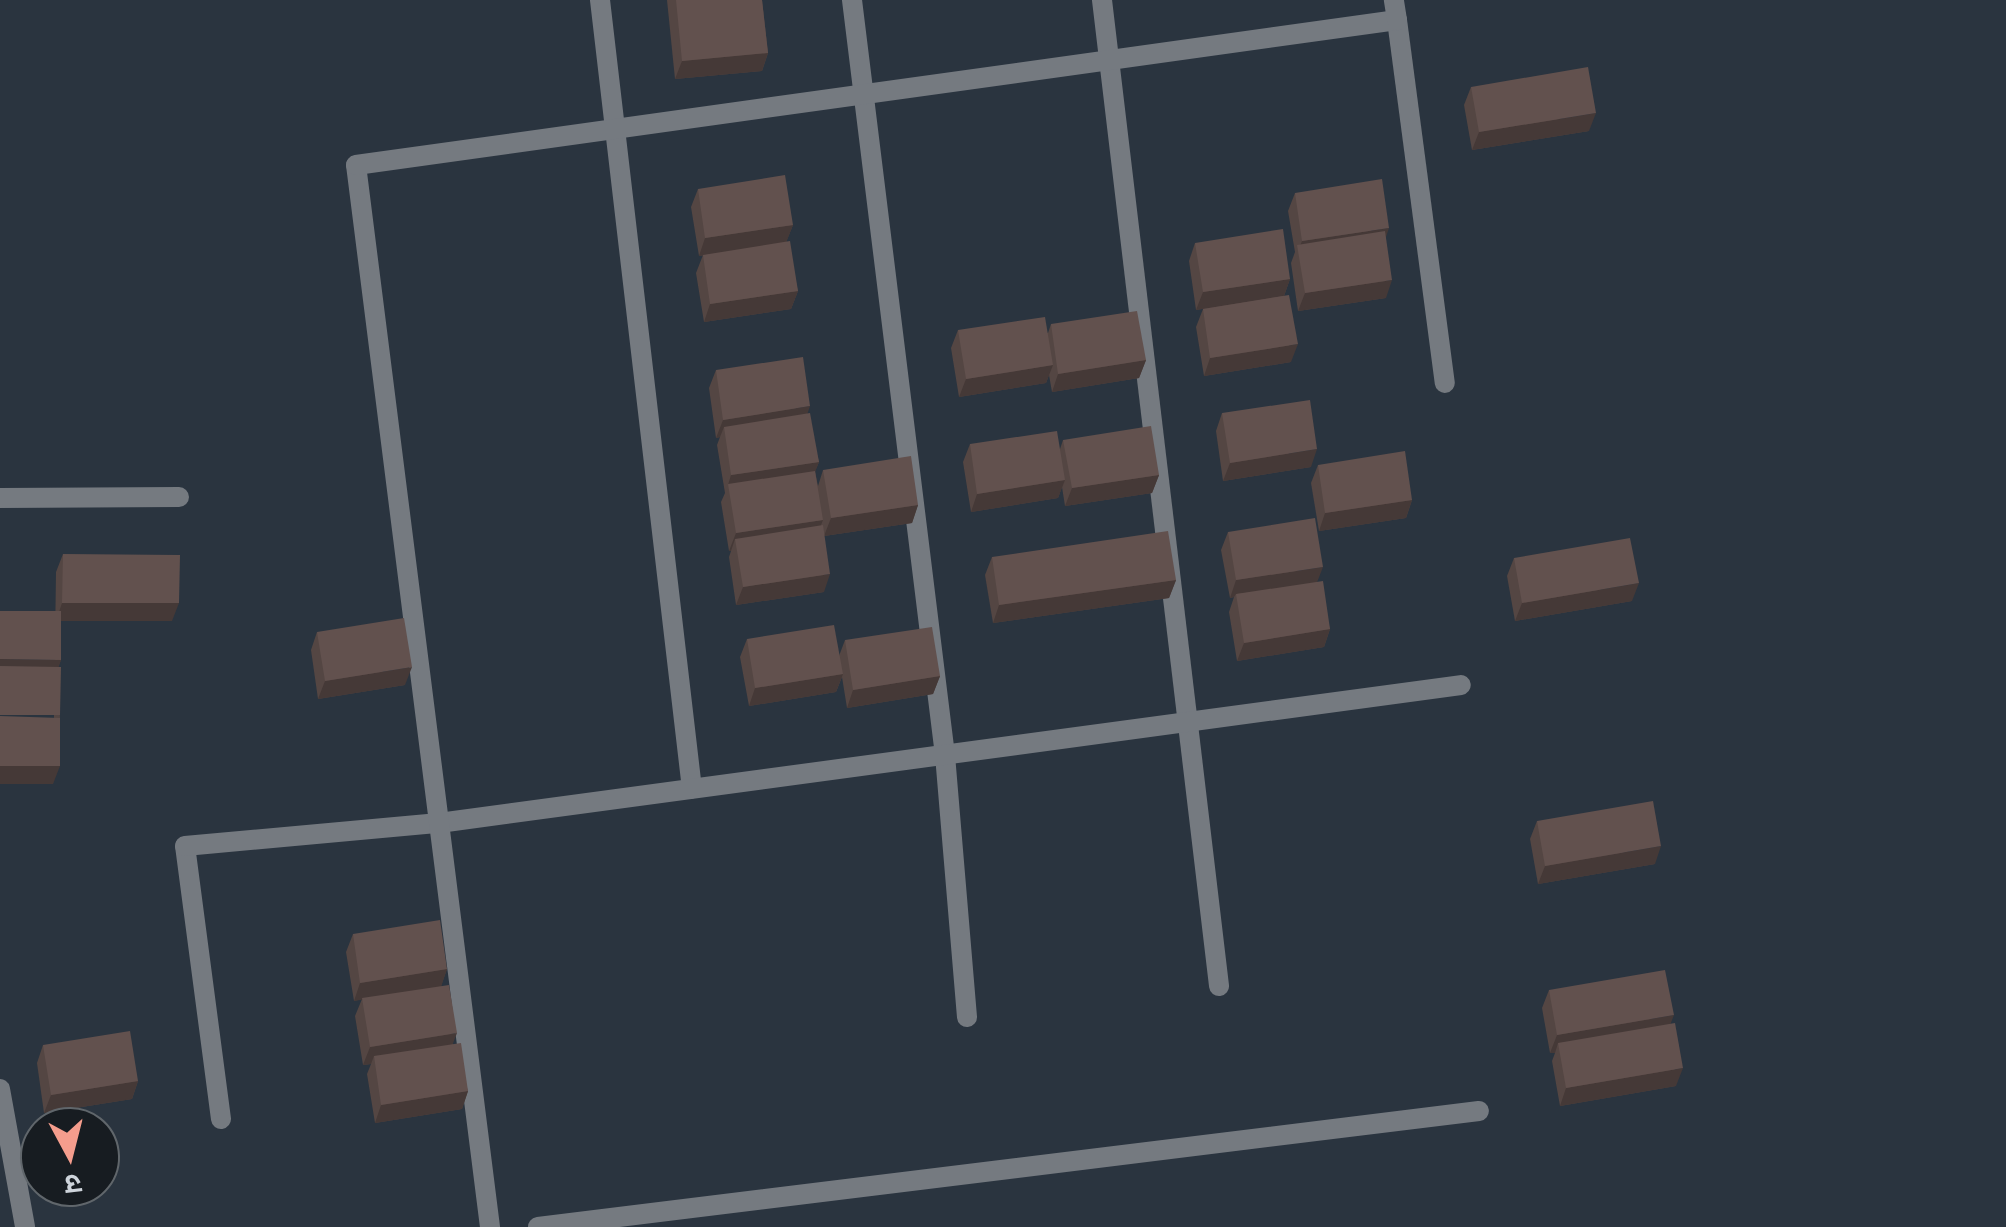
<!DOCTYPE html>
<html>
<head>
<meta charset="utf-8">
<style>
  body { margin:0 }
  #map { position:relative; width:2006px; height:1227px; overflow:hidden; background:#2a343f; font-family:Merriweather,"Noto Sans Devanagari",serif }
  div>[style] { position:absolute }
  .minor>* { height:20px; margin:-10px; padding:0 10px; transform-origin:10px; border-radius:10px; background:#757a80 }
  .wall>* { inset:0; background:#544643 }
  .shaded-wall>* { inset:0; background:#453937 }
  .building>* { inset:0; background:#62514e }
  span { translate:-50% -50%; white-space:nowrap; text-align:center; line-height:1.15; -webkit-text-stroke:9px #171c21; paint-order:stroke }
  .north { position:absolute; left:20px; top:1107px; width:100px; height:100px; box-sizing:border-box; background:#171c21; border:2px solid #60666b; border-radius:50%; rotate:173deg; font-size:28px; font-weight:700; line-height:40px; text-align:center; color:#ced4db }
  .north::after { content:''; display:block; margin:auto; width:35px; height:45px; background:#f59d8d; clip-path:polygon(50% 0,100% 100%,50% 72%,0 100%) }
</style>
</head>
<body>
<div id="map">
  <div class="minor">
    <div style="left:600px;top:0;width:794px;rotate:83.35deg"></div>
    <div style="left:852px;top:0;width:761px;rotate:82.98deg"></div>
    <div style="left:945px;top:755px;width:263px;rotate:85.2deg"></div>
    <div style="left:1102px;top:0;width:993px;rotate:83.23deg"></div>
    <div style="left:1397px;top:20px;width:366px;rotate:82.5deg"></div>
    <div style="left:0;top:498px;width:179px;rotate:-0.3deg"></div>
    <div style="left:0;top:1089px;width:140px;rotate:79.7deg"></div>
    <div style="left:221px;top:1119px;width:275px;rotate:-97.5deg"></div>
    <div style="left:185px;top:846px;width:255px;rotate:-5.2deg"></div>
    <div style="left:439px;top:823px;width:1031px;rotate:-7.69deg"></div>
    <div style="left:490px;top:1227px;width:1070px;rotate:-97.19deg"></div>
    <div style="left:356px;top:165px;width:1051px;rotate:-7.93deg"></div>
    <div style="left:1397px;top:20px;width:20px;rotate:-99deg"></div>
    <div style="left:538px;top:1227px;width:948px;rotate:-7.03deg"></div>
  </div>
  <div class="wall">
    <div style="clip-path:polygon(667px 0,762px 0,768px 53px,762px 71px,675px 79px)"></div>
    <div style="clip-path:polygon(1471px 87px,1589px 131px,1472px 150px,1464px 105px)"></div>
    <div style="clip-path:polygon(698px 189px,793px 225px,786px 242px,798px 291px,791px 309px,704px 322px,696px 273px,703px 255px,725px 252px,699px 256px,691px 207px)"></div>
    <div style="clip-path:polygon(1295px 193px,1386px 238px,1386px 298px,1298px 311px,1291px 263px,1295px 252px,1288px 211px)"></div>
    <div style="clip-path:polygon(1195px 243px,1290px 279px,1284px 296px,1291px 362px,1204px 376px,1196px 327px,1203px 309px,1232px 304px,1196px 310px,1189px 261px)"></div>
    <div style="clip-path:polygon(1051px 324px,1146px 360px,1139px 378px,1052px 392px,1049px 375px,1046px 383px,959px 397px,951px 348px,958px 330px,1048px 333px)"></div>
    <div style="clip-path:polygon(716px 370px,807px 414px,819px 462px,815px 471px,818px 486px,823px 470px,918px 505px,912px 523px,824px 536px,824px 592px,736px 605px,729px 557px,731px 551px,729px 551px,721px 502px,725px 493px,717px 445px,720px 437px,716px 438px,709px 388px)"></div>
    <div style="clip-path:polygon(1222px 413px,1311px 467px,1223px 481px,1216px 431px)"></div>
    <div style="clip-path:polygon(1063px 440px,1159px 475px,1152px 493px,1065px 506px,1062px 487px,1058px 498px,971px 512px,963px 462px,970px 444px,1060px 449px)"></div>
    <div style="clip-path:polygon(1318px 465px,1412px 500px,1406px 518px,1319px 531px,1311px 483px)"></div>
    <div style="clip-path:polygon(1228px 532px,1317px 582px,1330px 629px,1324px 647px,1237px 661px,1229px 612px,1234px 597px,1230px 598px,1221px 550px)"></div>
    <div style="clip-path:polygon(63px 554px,172px 621px,61px 621px,61px 660px,58px 667px,60px 718px,53px 784px,56px 572px)"></div>
    <div style="clip-path:polygon(992px 557px,1176px 580px,1169px 598px,993px 623px,985px 575px)"></div>
    <div style="clip-path:polygon(1514px 558px,1632px 601px,1515px 621px,1507px 576px)"></div>
    <div style="clip-path:polygon(317px 632px,405px 685px,318px 699px,311px 650px)"></div>
    <div style="clip-path:polygon(747px 639px,839px 656px,845px 640px,940px 676px,933px 694px,847px 708px,842px 677px,836px 692px,749px 706px,740px 657px)"></div>
    <div style="clip-path:polygon(1537px 821px,1655px 864px,1538px 884px,1530px 839px)"></div>
    <div style="clip-path:polygon(353px 934px,447px 969px,441px 986px,453px 1044px,468px 1091px,462px 1109px,375px 1123px,367px 1074px,371px 1064px,363px 1065px,355px 1016px,362px 999px,354px 1001px,346px 952px)"></div>
    <div style="clip-path:polygon(1549px 990px,1671px 1024px,1676px 1086px,1560px 1106px,1552px 1061px,1555px 1053px,1550px 1053px,1542px 1008px)"></div>
    <div style="clip-path:polygon(43px 1045px,138px 1081px,132px 1099px,44px 1113px,37px 1063px)"></div>
  </div>
  <div class="shaded-wall">
    <div style="clip-path:polygon(768px 53px,762px 71px,675px 79px,682px 61px)"></div>
    <div style="clip-path:polygon(1596px 113px,1589px 131px,1472px 150px,1479px 132px)"></div>
    <div style="clip-path:polygon(793px 225px,786px 243px,699px 256px,705px 238px)"></div>
    <div style="clip-path:polygon(1389px 228px,1383px 246px,1298px 251px,1302px 241px)"></div>
    <div style="clip-path:polygon(1290px 279px,1284px 296px,1196px 310px,1203px 292px)"></div>
    <div style="clip-path:polygon(1392px 280px,1386px 298px,1298px 311px,1305px 293px)"></div>
    <div style="clip-path:polygon(798px 291px,791px 309px,704px 322px,710px 304px)"></div>
    <div style="clip-path:polygon(1298px 344px,1291px 362px,1204px 376px,1210px 358px)"></div>
    <div style="clip-path:polygon(1146px 360px,1139px 378px,1052px 392px,1058px 374px)"></div>
    <div style="clip-path:polygon(1053px 365px,1046px 383px,959px 397px,966px 379px)"></div>
    <div style="clip-path:polygon(810px 406px,804px 424px,724px 427px,720px 437px,716px 438px,723px 420px)"></div>
    <div style="clip-path:polygon(1317px 449px,1311px 467px,1223px 481px,1230px 463px)"></div>
    <div style="clip-path:polygon(819px 462px,812px 480px,728px 485px,731px 475px)"></div>
    <div style="clip-path:polygon(1159px 475px,1152px 493px,1065px 506px,1072px 488px)"></div>
    <div style="clip-path:polygon(1065px 480px,1058px 498px,971px 512px,977px 494px)"></div>
    <div style="clip-path:polygon(1412px 500px,1406px 518px,1319px 531px,1325px 513px)"></div>
    <div style="clip-path:polygon(918px 505px,912px 523px,824px 536px,831px 518px)"></div>
    <div style="clip-path:polygon(823px 520px,816px 538px,735px 539px,731px 551px,729px 551px,736px 533px)"></div>
    <div style="clip-path:polygon(1323px 567px,1316px 585px,1236px 594px,1234px 597px,1230px 598px,1236px 580px)"></div>
    <div style="clip-path:polygon(830px 574px,824px 592px,736px 605px,743px 587px)"></div>
    <div style="clip-path:polygon(1176px 580px,1169px 598px,993px 623px,999px 605px)"></div>
    <div style="clip-path:polygon(1639px 583px,1632px 601px,1515px 621px,1522px 603px)"></div>
    <div style="clip-path:polygon(62px 603px,179px 603px,172px 621px,56px 621px)"></div>
    <div style="clip-path:polygon(1330px 629px,1324px 647px,1237px 661px,1244px 643px)"></div>
    <div style="clip-path:polygon(0 659px,61px 660px,55px 678px,0 677px)"></div>
    <div style="clip-path:polygon(412px 667px,405px 685px,318px 699px,325px 681px)"></div>
    <div style="clip-path:polygon(843px 674px,836px 692px,749px 706px,755px 688px)"></div>
    <div style="clip-path:polygon(940px 676px,933px 694px,847px 708px,853px 690px)"></div>
    <div style="clip-path:polygon(0 766px,60px 766px,53px 784px,0 784px)"></div>
    <div style="clip-path:polygon(1661px 846px,1655px 864px,1538px 884px,1545px 866px)"></div>
    <div style="clip-path:polygon(447px 969px,441px 987px,354px 1001px,360px 983px)"></div>
    <div style="clip-path:polygon(1674px 1015px,1667px 1033px,1558px 1043px,1555px 1053px,1550px 1053px,1557px 1035px)"></div>
    <div style="clip-path:polygon(457px 1033px,450px 1051px,374px 1056px,371px 1064px,363px 1065px,370px 1047px)"></div>
    <div style="clip-path:polygon(1683px 1068px,1676px 1086px,1560px 1106px,1566px 1088px)"></div>
    <div style="clip-path:polygon(138px 1081px,132px 1099px,44px 1113px,51px 1095px)"></div>
    <div style="clip-path:polygon(468px 1091px,462px 1109px,375px 1123px,381px 1105px)"></div>
  </div>
  <div class="building">
    <div style="clip-path:polygon(676px 0,762px 0,768px 53px,682px 61px)"></div>
    <div style="clip-path:polygon(1588px 67px,1596px 113px,1479px 132px,1471px 87px)"></div>
    <div style="clip-path:polygon(785px 175px,793px 225px,705px 238px,698px 189px)"></div>
    <div style="clip-path:polygon(1382px 179px,1389px 228px,1302px 241px,1295px 193px)"></div>
    <div style="clip-path:polygon(1283px 229px,1290px 279px,1203px 292px,1195px 243px)"></div>
    <div style="clip-path:polygon(1385px 231px,1392px 280px,1305px 293px,1297px 245px)"></div>
    <div style="clip-path:polygon(790px 241px,798px 291px,710px 304px,703px 255px)"></div>
    <div style="clip-path:polygon(1289px 295px,1298px 344px,1210px 358px,1203px 309px)"></div>
    <div style="clip-path:polygon(1137px 311px,1146px 360px,1058px 374px,1051px 324px)"></div>
    <div style="clip-path:polygon(1045px 317px,1053px 365px,966px 379px,958px 330px)"></div>
    <div style="clip-path:polygon(803px 357px,810px 406px,723px 420px,716px 370px)"></div>
    <div style="clip-path:polygon(1310px 400px,1317px 449px,1230px 463px,1222px 413px)"></div>
    <div style="clip-path:polygon(810px 413px,819px 462px,731px 475px,724px 427px)"></div>
    <div style="clip-path:polygon(1151px 426px,1159px 475px,1072px 488px,1063px 440px)"></div>
    <div style="clip-path:polygon(1057px 431px,1065px 480px,977px 494px,970px 444px)"></div>
    <div style="clip-path:polygon(1405px 451px,1412px 500px,1325px 513px,1318px 465px)"></div>
    <div style="clip-path:polygon(911px 456px,918px 505px,831px 518px,823px 470px)"></div>
    <div style="clip-path:polygon(815px 471px,823px 520px,736px 533px,728px 484px)"></div>
    <div style="clip-path:polygon(1315px 518px,1323px 567px,1236px 580px,1228px 532px)"></div>
    <div style="clip-path:polygon(823px 525px,830px 574px,743px 587px,735px 539px)"></div>
    <div style="clip-path:polygon(1168px 531px,1176px 580px,999px 605px,992px 557px)"></div>
    <div style="clip-path:polygon(1630px 538px,1639px 583px,1522px 603px,1514px 558px)"></div>
    <div style="clip-path:polygon(63px 554px,180px 555px,179px 603px,62px 603px)"></div>
    <div style="clip-path:polygon(1323px 581px,1330px 629px,1244px 643px,1236px 594px)"></div>
    <div style="clip-path:polygon(0 611px,61px 611px,61px 660px,0 659px)"></div>
    <div style="clip-path:polygon(404px 618px,412px 667px,325px 681px,317px 632px)"></div>
    <div style="clip-path:polygon(834px 625px,843px 674px,755px 688px,747px 639px)"></div>
    <div style="clip-path:polygon(932px 627px,940px 676px,853px 690px,845px 640px)"></div>
    <div style="clip-path:polygon(0 666px,61px 667px,60px 715px,0 715px)"></div>
    <div style="clip-path:polygon(0 716px,60px 718px,60px 766px,0 766px)"></div>
    <div style="clip-path:polygon(1653px 801px,1661px 846px,1545px 866px,1537px 821px)"></div>
    <div style="clip-path:polygon(440px 920px,447px 969px,360px 983px,353px 934px)"></div>
    <div style="clip-path:polygon(1665px 970px,1674px 1015px,1557px 1035px,1549px 990px)"></div>
    <div style="clip-path:polygon(449px 985px,457px 1033px,370px 1047px,362px 998px)"></div>
    <div style="clip-path:polygon(1675px 1023px,1683px 1068px,1566px 1088px,1558px 1043px)"></div>
    <div style="clip-path:polygon(130px 1031px,138px 1081px,51px 1095px,43px 1045px)"></div>
    <div style="clip-path:polygon(461px 1043px,468px 1091px,381px 1105px,374px 1056px)"></div>
  </div>
  <div class="north">उ</div>
</div>
</body>
</html>
